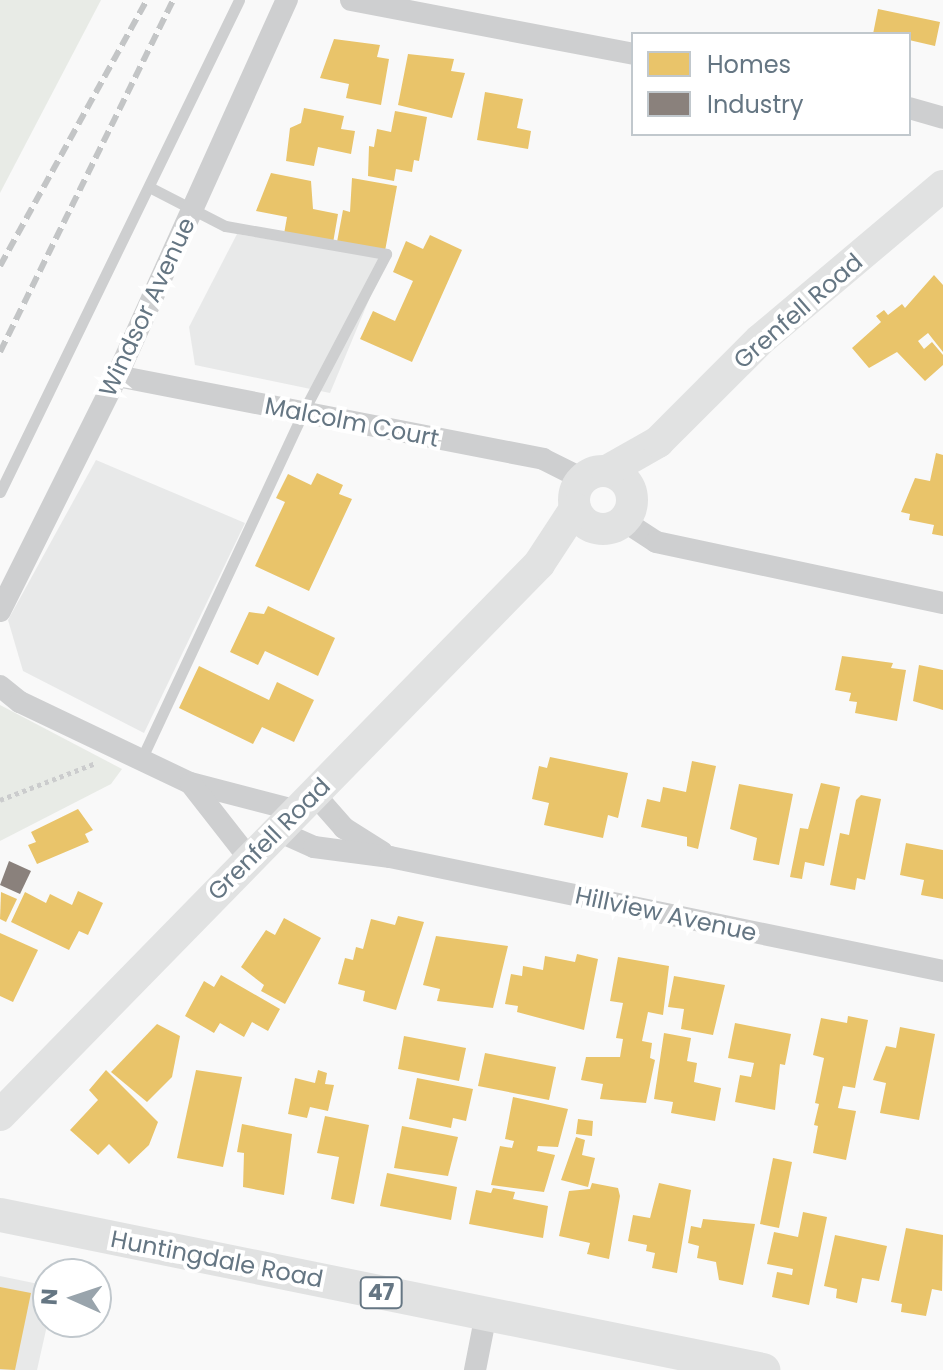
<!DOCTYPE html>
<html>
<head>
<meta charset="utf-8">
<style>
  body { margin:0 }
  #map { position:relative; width:943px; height:1370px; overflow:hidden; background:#f9f9f9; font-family:Poppins,sans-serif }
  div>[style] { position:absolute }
  .built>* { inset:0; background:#e8e9e9 }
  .green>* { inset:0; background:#e8ebe6 }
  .homes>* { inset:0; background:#e9c46a }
  .industry>* { inset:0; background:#8a817c }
  .path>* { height:5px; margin-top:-2.5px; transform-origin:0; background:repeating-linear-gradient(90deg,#cbcccd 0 4px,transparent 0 8px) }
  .lane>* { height:11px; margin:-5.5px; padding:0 5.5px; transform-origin:5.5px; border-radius:5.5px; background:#cecfd0 }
  .street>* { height:22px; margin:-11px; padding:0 11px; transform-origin:11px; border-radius:11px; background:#cecfd0 }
  .secondary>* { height:32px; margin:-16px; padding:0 16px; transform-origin:16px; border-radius:16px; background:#e1e2e2 }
  .secondary>.ring { margin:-16px; padding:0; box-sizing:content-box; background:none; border:32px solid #e1e2e2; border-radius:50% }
  .primary>* { height:34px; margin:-17px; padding:0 17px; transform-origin:17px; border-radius:17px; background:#e1e2e2 }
  .rail>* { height:6px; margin-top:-3px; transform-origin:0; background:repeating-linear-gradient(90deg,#c3c5c6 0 12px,transparent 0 18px) }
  span { translate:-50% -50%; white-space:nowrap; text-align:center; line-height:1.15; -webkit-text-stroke:8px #fff; paint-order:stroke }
  .shield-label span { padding:2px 6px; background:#fff; border:2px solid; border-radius:6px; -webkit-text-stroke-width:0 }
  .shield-label { font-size:22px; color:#657683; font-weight:700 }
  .street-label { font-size:24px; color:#657683 }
  .legend { position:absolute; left:631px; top:32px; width:280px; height:104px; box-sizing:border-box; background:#fff; border:2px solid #c1c8cd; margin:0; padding:10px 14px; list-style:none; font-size:24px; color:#657683 }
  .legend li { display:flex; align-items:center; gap:16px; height:40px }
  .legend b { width:40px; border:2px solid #c1c8cd }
  .north { position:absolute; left:32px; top:1258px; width:80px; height:80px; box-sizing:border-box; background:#fff; border:2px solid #c1c8cd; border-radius:50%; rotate:273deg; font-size:22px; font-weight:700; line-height:32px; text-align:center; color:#657683 }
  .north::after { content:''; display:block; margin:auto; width:28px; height:36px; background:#99a4ac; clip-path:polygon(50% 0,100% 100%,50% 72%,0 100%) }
</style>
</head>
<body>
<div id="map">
  <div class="built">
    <div style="clip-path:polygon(237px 234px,386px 259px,330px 393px,195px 365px,189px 327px)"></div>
    <div style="clip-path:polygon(96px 460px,245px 523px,144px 733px,23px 671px,8px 620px)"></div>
    <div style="clip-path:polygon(0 1276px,48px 1286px,48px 1321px,37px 1370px,0 1370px)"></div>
  </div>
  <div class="green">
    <div style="clip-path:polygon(0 0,101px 0,0 193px)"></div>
    <div style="clip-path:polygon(0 705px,122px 769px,111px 784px,0 841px)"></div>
  </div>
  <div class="homes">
    <div style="clip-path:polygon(878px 9px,940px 22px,935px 46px,909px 40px,909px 34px,873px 34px)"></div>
    <div style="clip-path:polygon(334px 39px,380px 45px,377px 57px,389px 59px,381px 105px,346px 98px,349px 84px,320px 78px)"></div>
    <div style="clip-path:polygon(408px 54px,454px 59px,451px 71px,465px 73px,452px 118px,398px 105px)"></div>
    <div style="clip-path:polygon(485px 92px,523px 99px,517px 128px,531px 131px,528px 149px,477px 140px)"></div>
    <div style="clip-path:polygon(304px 108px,344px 116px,341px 129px,355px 131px,351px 154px,318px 147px,314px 166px,286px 161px,290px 128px,301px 123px)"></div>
    <div style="clip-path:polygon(395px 111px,427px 117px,419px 161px,414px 160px,412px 172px,396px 169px,394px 181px,368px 176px,369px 146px,374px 147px,377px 129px,391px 132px)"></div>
    <div style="clip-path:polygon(271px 173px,311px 181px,313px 209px,338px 214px,333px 243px,284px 234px,287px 217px,256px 211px)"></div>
    <div style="clip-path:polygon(352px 178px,397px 186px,385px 251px,337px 242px,343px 210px,350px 212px)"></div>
    <div style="clip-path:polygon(430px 235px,462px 250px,412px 362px,360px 339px,373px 311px,395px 321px,413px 281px,393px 272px,406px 241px,423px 249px)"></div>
    <div style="clip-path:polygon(934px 275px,943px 285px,943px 352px,928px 333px,918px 341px,924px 349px,932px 342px,943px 355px,943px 365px,925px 381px,897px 352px,869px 368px,852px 348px,881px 322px,876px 316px,884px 310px,888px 315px,902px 304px,905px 308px)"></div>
    <div style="clip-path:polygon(936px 453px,943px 455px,943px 536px,932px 534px,934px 525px,909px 520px,910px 514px,901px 512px,915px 478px,930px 481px)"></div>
    <div style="clip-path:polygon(317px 473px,343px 485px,339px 494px,352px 499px,309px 591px,255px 566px,285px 502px,276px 498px,288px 474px,311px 485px)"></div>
    <div style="clip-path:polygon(268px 606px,335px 638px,318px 676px,265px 651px,258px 665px,230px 652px,249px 612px,264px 614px)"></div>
    <div style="clip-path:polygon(842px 656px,893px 663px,891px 668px,906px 670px,897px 721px,855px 713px,857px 702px,849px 701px,851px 693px,835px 690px)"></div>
    <div style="clip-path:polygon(919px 665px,943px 670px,943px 710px,913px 701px)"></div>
    <div style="clip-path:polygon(199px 666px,269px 700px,277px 682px,314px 700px,294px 742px,262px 727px,253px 744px,179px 708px)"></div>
    <div style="clip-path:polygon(550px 757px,628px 773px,618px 818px,608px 815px,603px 838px,544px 825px,549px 803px,532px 799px,539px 766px,547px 768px)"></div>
    <div style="clip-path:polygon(692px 761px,716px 766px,698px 849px,687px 846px,687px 837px,641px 827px,647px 799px,660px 802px,663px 787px,686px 792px)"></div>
    <div style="clip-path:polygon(821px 783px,840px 787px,824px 866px,805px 862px,802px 879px,790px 877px,800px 828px,808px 829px)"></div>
    <div style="clip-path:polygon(739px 784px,793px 794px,779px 865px,753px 860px,757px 838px,730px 829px)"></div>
    <div style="clip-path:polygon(861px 795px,881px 799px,865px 880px,857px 878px,855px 890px,830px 885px,840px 833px,849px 835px,856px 800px)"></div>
    <div style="clip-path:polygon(78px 809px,93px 830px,85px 834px,89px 842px,37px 864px,28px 845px,36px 842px,31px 832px)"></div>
    <div style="clip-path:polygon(906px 843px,943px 850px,943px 899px,921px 895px,924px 880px,900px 875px)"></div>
    <div style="clip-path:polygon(78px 891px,103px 903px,88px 935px,79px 931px,69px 950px,11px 922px,25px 892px,46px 903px,50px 894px,72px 905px)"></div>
    <div style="clip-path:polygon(1px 892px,17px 899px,6px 922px,0 919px)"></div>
    <div style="clip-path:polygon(398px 916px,424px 922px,396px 1010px,363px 1001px,365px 991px,338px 984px,345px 958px,353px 960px,356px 947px,363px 949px,371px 919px,395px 925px)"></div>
    <div style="clip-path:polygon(284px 918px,321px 938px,285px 1004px,261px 991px,264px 985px,241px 967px,266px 930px,275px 935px)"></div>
    <div style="clip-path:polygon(0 933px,38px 950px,13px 1002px,0 996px)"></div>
    <div style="clip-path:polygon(436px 936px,508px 946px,493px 1008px,437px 1001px,440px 989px,423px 985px)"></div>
    <div style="clip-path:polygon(577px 954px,598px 959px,584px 1030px,517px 1012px,518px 1006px,505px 1004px,511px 974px,522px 976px,523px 966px,543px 970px,545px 956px,575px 962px)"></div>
    <div style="clip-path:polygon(618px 957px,669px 966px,663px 1015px,648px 1012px,642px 1041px,652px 1043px,650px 1058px,655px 1060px,646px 1103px,600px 1099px,603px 1084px,581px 1080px,586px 1057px,620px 1057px,623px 1039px,616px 1038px,623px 1003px,610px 1001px)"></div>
    <div style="clip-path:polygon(221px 975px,280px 1009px,268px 1031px,252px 1022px,244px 1037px,220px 1023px,214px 1033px,185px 1016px,204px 981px,214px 987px)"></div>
    <div style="clip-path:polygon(674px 976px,725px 985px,713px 1035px,681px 1029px,684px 1009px,668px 1007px)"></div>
    <div style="clip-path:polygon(848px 1016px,868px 1020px,855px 1088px,843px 1086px,838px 1108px,856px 1111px,846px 1160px,813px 1153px,818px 1126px,814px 1125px,819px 1104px,815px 1103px,824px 1058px,813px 1055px,821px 1018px,847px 1023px)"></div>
    <div style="clip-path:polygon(735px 1023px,791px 1034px,785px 1065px,780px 1064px,775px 1110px,735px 1102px,740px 1075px,751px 1077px,754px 1063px,728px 1058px)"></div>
    <div style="clip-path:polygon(157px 1024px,180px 1036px,172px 1077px,147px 1102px,111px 1072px)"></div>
    <div style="clip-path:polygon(900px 1027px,935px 1034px,919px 1120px,880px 1113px,886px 1083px,873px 1080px,886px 1046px,896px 1048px)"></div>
    <div style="clip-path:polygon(664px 1033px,691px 1038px,687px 1061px,697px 1063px,694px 1082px,721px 1088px,715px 1121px,671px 1113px,673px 1102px,654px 1099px)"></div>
    <div style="clip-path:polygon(404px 1036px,466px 1048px,459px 1081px,398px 1069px)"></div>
    <div style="clip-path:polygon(485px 1053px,556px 1067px,549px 1100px,478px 1086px)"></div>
    <div style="clip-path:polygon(106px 1070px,158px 1122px,149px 1145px,129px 1164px,109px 1144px,98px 1155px,70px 1130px,98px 1100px,89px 1090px)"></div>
    <div style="clip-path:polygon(196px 1070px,242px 1077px,223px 1167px,177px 1158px)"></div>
    <div style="clip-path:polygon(318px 1070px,327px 1073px,325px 1084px,334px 1085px,328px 1111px,310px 1107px,307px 1118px,288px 1114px,295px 1078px,315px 1083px)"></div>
    <div style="clip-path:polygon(417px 1078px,473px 1089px,466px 1121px,453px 1118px,451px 1128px,409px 1119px)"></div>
    <div style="clip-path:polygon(513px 1097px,568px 1109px,558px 1147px,538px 1146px,537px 1151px,555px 1155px,544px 1192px,491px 1185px,500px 1146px,512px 1148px,514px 1141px,505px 1139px)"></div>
    <div style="clip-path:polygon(325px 1116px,369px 1125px,354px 1204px,331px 1199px,339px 1157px,317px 1153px)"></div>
    <div style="clip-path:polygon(578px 1119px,593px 1121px,592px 1136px,576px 1134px)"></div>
    <div style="clip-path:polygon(242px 1124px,292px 1134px,284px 1195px,243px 1187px,244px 1153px,237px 1152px)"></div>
    <div style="clip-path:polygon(402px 1126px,458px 1137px,448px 1176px,394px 1168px)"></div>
    <div style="clip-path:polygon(576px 1137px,585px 1140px,582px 1155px,595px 1158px,588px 1187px,561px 1180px)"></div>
    <div style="clip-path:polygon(773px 1158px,792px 1162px,779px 1228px,760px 1224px)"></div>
    <div style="clip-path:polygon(387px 1173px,457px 1187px,451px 1220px,380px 1206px)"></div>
    <div style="clip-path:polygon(592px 1183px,618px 1188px,620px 1196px,609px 1259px,587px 1254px,590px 1243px,559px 1236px,569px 1191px,590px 1189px)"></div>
    <div style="clip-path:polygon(659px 1183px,691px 1190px,677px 1273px,652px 1268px,655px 1253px,646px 1251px,647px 1245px,628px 1241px,633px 1215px,650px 1218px)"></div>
    <div style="clip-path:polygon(493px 1188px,515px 1192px,513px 1199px,548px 1206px,543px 1238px,469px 1224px,476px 1190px,491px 1193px)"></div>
    <div style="clip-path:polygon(803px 1212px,827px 1217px,809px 1305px,772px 1297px,777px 1272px,792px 1275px,793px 1269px,767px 1264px,774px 1232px,798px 1237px)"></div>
    <div style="clip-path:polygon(703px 1219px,755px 1224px,743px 1285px,719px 1280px,716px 1262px,697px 1258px,699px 1246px,688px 1243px,691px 1226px,701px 1228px)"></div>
    <div style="clip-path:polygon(906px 1228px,943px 1235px,942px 1291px,932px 1289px,926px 1316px,901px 1312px,902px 1304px,891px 1302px)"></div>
    <div style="clip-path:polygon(835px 1235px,887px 1246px,879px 1281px,862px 1278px,857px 1303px,836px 1298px,837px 1289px,824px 1286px)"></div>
    <div style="clip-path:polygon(0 1287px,31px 1293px,15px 1370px,0 1369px)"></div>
  </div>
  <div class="industry">
    <div style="clip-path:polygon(9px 861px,31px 871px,20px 894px,0 885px)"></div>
  </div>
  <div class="path">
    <div style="left:0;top:800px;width:103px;rotate:-21.1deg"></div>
  </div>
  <div class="lane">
    <div style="left:0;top:492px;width:547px;rotate:-64.09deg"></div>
    <div style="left:141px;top:760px;width:382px;rotate:-65deg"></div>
    <div style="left:302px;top:414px;width:181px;rotate:-62.3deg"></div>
    <div style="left:386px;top:254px;width:163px;rotate:-170.1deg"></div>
    <div style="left:225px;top:226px;width:85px;rotate:-152.8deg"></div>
  </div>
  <div class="street">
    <div style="left:351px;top:0;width:287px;rotate:10.8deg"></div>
    <div style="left:909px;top:108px;width:35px;rotate:16deg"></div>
    <div style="left:117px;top:376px;width:434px;rotate:11deg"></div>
    <div style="left:543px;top:459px;width:45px;rotate:26.6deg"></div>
    <div style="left:624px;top:521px;width:38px;rotate:33deg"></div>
    <div style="left:656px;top:542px;width:293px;rotate:12deg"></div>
    <div style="left:0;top:611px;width:263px;rotate:-63.5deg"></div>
    <div style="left:117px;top:376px;width:413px;rotate:-65.7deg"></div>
    <div style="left:0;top:686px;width:26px;rotate:39deg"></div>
    <div style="left:20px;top:702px;width:188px;rotate:25.5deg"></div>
    <div style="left:190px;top:783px;width:112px;rotate:14.5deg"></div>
    <div style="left:191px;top:784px;width:93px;rotate:52deg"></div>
    <div style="left:315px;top:795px;width:44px;rotate:48.7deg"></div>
    <div style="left:344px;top:828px;width:45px;rotate:32.3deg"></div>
    <div style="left:278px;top:831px;width:39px;rotate:24deg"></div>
    <div style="left:314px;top:847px;width:77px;rotate:7.5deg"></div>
    <div style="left:390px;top:857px;width:565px;rotate:11.65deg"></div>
    <div style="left:475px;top:1370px;width:57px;rotate:-78.9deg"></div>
  </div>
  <div class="secondary">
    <div class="ring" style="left:574px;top:471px;width:26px;height:26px"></div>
    <div style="left:607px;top:471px;width:59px;rotate:-29.6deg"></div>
    <div style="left:658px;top:442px;width:144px;rotate:-45deg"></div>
    <div style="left:760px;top:340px;width:239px;rotate:-40.1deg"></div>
    <div style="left:0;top:1115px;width:771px;rotate:-45.63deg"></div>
    <div style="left:539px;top:564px;width:66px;rotate:-56.8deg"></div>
  </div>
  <div class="primary">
    <div style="left:0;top:1215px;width:779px;rotate:11.48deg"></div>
  </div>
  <div class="rail">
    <div style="left:0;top:266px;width:304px;rotate:-61.1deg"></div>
    <div style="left:0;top:352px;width:392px;rotate:-63.8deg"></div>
  </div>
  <div class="shield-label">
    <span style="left:381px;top:1293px">47</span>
  </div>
  <div class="street-label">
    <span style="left:147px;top:307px;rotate:-65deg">Windsor Avenue</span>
    <span style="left:798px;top:311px;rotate:-41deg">Grenfell Road</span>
    <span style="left:352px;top:422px;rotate:11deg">Malcolm Court</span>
    <span style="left:269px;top:839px;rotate:-45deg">Grenfell Road</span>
    <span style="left:666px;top:914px;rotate:12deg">Hillview Avenue</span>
    <span style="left:217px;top:1259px;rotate:11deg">Huntingdale Road</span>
  </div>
  <ul class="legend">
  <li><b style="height:22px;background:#e9c46a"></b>Homes</li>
  <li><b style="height:22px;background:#8a817c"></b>Industry</li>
  </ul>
  <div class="north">N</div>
</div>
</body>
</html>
